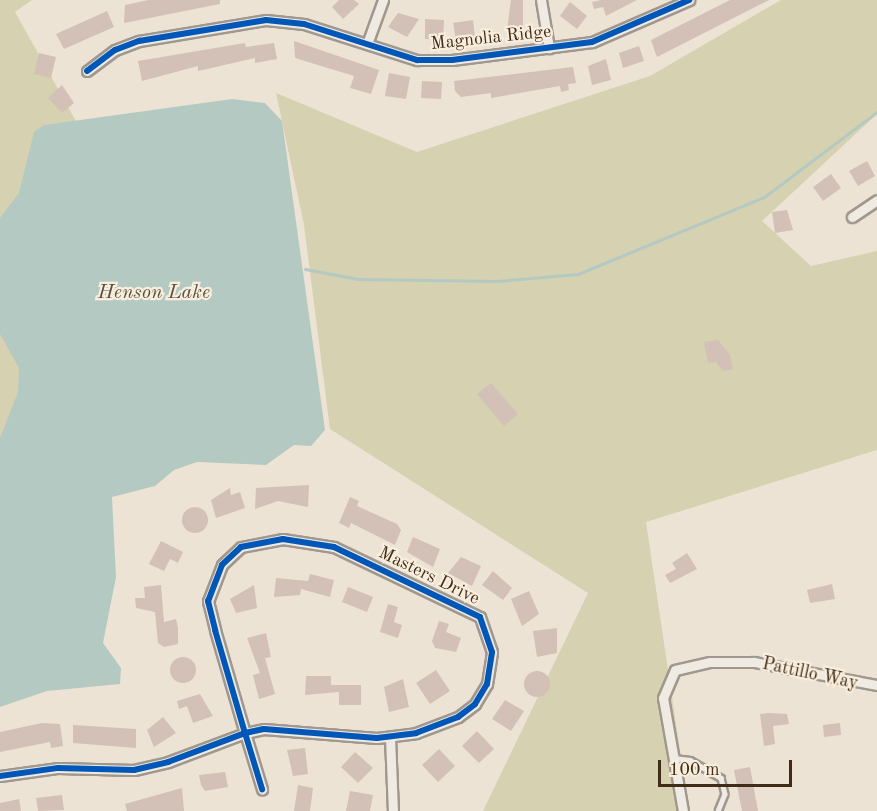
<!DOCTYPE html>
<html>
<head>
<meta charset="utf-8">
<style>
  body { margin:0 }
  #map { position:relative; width:877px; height:811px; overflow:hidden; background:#ece3d5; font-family:"Old Standard TT",serif }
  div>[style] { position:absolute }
  .green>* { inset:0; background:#d6d1b0 }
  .water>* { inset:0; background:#b5c9c3 }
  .stream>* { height:3px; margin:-1.5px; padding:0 1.5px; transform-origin:1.5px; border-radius:1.5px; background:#b5c9c3 }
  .building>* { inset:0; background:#d3c0b6 }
  .round { border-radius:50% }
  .roads { filter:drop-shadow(2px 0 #a0988e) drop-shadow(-2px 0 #a0988e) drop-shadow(0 2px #a0988e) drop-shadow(0 -2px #a0988e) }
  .service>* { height:4.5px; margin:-2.25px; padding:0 2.25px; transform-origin:2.25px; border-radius:2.25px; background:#efebe3 }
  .minor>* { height:9px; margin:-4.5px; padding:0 4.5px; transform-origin:4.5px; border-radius:4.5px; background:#efebe3 }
  .cycleway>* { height:6px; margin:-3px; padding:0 3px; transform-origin:3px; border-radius:3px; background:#0057b8 }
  span { translate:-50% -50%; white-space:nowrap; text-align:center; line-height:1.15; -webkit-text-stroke:4.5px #f9eedd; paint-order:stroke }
  .street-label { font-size:18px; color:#402d19 }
  .water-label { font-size:20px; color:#575142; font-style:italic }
  .scale { position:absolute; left:658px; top:760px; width:134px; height:27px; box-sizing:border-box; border:3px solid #402d19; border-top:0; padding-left:8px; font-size:18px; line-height:21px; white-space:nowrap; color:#402d19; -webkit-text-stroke:4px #f9eedd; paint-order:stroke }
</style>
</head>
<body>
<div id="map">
  <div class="green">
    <div style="clip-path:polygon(0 0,32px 0,15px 12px,77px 123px,0 228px)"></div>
    <div style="clip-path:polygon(781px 0,877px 0,877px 114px,762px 221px,811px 266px,877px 251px,877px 450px,646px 522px,689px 811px,483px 811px,588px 593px,330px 429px,304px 225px,276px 93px,417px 152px,650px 76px)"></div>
    <div style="clip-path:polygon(0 331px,40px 374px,0 461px)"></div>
  </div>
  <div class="water">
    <div style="clip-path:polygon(232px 99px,265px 103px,282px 121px,325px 430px,311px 446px,294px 445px,266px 465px,197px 462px,174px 470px,155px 486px,112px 497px,116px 577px,103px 643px,121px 668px,120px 684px,47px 691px,0 707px,0 438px,18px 392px,19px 368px,0 334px,0 218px,19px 193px,34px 132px,44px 125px)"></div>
  </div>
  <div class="stream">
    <div style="left:305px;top:269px;width:54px;rotate:10.7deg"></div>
    <div style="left:358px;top:279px;width:139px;rotate:0.8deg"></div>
    <div style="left:497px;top:281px;width:81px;rotate:-4.9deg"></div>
    <div style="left:578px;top:274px;width:201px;rotate:-22.5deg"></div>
    <div style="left:764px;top:197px;width:141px;rotate:-37deg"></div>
  </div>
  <div class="building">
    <div style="clip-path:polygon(149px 0,220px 0,220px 4px,124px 23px,125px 5px)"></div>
    <div style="clip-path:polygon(339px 0,354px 0,359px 4px,343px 19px,332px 7px)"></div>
    <div style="clip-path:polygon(511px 0,523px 0,523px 33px,507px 30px)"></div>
    <div style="clip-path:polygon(601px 0,637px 0,606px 16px,603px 7px,594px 9px,592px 2px)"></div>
    <div style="clip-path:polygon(730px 0,769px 0,657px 57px,651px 40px)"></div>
    <div style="clip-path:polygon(570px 2px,587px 16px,577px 29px,560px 16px)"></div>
    <div style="clip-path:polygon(107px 11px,114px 27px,64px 49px,56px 34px)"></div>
    <div style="clip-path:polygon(398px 13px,419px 19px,407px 37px,388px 27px)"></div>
    <div style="clip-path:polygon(425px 19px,444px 20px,443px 40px,425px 39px)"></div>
    <div style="clip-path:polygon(473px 20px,475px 37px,456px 40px,453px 23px)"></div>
    <div style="clip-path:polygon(294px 41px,379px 70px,371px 94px,350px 88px,354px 76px,295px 58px)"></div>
    <div style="clip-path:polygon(245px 43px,246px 47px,274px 43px,277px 59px,255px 63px,255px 58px,198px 71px,198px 66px,142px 81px,138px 61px)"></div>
    <div style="clip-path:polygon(639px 46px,644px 61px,623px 68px,619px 53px)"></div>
    <div style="clip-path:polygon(39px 53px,56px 57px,51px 78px,34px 74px)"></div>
    <div style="clip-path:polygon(606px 59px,611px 80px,592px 85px,588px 66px)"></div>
    <div style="clip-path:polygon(573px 67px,576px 83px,568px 84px,569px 90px,561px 92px,560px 86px,491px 98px,491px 93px,461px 97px,455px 91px,454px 81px)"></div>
    <div style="clip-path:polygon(389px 73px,410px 77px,406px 99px,385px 96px)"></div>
    <div style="clip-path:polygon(422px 81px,442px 82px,441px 99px,421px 98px)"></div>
    <div style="clip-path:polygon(62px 85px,74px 103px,62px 113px,48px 98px)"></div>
    <div style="clip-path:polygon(867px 161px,875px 176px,858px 186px,849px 171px)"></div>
    <div style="clip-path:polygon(831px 174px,841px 188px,823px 201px,813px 187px)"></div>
    <div style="clip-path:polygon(787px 210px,793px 230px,775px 233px,772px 212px)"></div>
    <div style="clip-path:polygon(718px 340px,730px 355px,733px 369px,723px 371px,716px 362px,708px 363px,704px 342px)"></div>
    <div style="clip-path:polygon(491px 383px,518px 414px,504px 426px,477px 394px)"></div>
    <div style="clip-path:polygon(309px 485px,308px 507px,278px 501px,255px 509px,256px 488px)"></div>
    <div style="clip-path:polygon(230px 488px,231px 495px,240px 492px,245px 508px,216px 518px,211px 500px)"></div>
    <div style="clip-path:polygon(350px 497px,359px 501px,357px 506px,397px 524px,401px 530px,395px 545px,351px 523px,349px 528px,339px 523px)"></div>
    <div class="round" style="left:182px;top:507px;width:26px;height:26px"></div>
    <div style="clip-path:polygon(413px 537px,440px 549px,433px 567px,407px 552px)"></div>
    <div style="clip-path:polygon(161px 541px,183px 552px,178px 563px,170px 559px,164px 571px,149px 564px)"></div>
    <div style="clip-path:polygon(687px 553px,697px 569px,670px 583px,665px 575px,676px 569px,672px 563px)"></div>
    <div style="clip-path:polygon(461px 557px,481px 566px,472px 586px,448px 573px)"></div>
    <div style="clip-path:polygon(493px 571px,512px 588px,503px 600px,482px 585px)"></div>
    <div style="clip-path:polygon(310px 574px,334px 580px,330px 597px,301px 589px,300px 595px,274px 597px,276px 578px,308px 581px)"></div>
    <div style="clip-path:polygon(832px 584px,835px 599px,810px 603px,807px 590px)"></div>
    <div style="clip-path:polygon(161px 585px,164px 622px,176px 619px,178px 628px,178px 644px,164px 647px,158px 643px,155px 612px,136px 608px,135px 598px,145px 598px,144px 587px)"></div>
    <div style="clip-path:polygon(254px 585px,257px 608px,236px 613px,230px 599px)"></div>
    <div style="clip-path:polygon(348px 587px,373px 597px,367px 612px,342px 602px)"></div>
    <div style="clip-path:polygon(529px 591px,539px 614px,522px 626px,511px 599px)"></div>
    <div style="clip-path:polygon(388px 604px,398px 607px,394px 622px,402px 625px,398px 638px,380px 632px)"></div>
    <div style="clip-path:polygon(439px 621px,449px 624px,446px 632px,461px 638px,456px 652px,435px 648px,432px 641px)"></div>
    <div style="clip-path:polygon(557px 628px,557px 653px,537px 657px,533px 631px)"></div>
    <div style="clip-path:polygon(266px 633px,271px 657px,265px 658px,275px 694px,259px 699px,253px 675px,260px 673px,247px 638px)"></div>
    <div class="round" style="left:170px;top:657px;width:26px;height:26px"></div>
    <div style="clip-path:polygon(436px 670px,450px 691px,430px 704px,416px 683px)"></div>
    <div class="round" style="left:524px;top:671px;width:26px;height:26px"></div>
    <div style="clip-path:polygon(306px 676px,331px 676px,331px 685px,361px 685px,361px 705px,339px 705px,339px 692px,305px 695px)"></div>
    <div style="clip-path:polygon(403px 679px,409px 707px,389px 712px,384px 687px)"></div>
    <div style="clip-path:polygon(200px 694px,213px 716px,193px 723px,187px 706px,179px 709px,177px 701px)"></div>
    <div style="clip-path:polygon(505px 700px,524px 711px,511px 731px,492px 719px)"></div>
    <div style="clip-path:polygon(769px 713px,787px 714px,789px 724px,773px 726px,775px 744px,764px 746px,760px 714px)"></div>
    <div style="clip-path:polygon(163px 717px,176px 733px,154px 747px,147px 730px)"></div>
    <div style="clip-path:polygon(42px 723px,60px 724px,63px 746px,51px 748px,50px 742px,0 752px,0 732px)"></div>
    <div style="clip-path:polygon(840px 723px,841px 735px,824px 737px,823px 725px)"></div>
    <div style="clip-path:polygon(73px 725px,136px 729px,136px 748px,73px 743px)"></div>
    <div style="clip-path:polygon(477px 731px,494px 749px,479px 763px,462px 746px)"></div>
    <div style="clip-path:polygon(305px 748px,308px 774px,293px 776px,287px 750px)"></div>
    <div style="clip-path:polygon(439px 749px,455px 766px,438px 782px,422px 765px)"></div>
    <div style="clip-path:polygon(355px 752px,373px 768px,358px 783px,341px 767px)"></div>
    <div style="clip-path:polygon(750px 767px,758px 811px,742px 811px,734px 770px)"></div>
    <div style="clip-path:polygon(225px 772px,228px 787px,205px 791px,201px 785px,199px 775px)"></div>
    <div style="clip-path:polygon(298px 785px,313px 788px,310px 811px,294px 811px)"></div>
    <div style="clip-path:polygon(182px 788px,184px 811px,127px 811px,125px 804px)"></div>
    <div style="clip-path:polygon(350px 791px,373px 795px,370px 811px,346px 811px)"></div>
    <div style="clip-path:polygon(62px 795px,64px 810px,38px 811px,36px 798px)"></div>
    <div style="clip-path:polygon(19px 799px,21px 811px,0 811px,0 803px)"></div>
  </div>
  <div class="roads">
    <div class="service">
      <div style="left:674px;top:758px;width:16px;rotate:7deg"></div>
      <div style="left:690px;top:760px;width:36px;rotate:30deg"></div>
      <div style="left:721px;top:778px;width:16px;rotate:76deg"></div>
      <div style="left:725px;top:794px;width:18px;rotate:112deg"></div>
    </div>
    <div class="minor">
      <div style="left:541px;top:0;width:49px;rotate:80.5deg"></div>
      <div style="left:367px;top:44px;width:47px;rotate:-70deg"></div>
      <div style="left:87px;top:71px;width:35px;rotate:-37deg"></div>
      <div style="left:115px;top:50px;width:26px;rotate:-21deg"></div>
      <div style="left:139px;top:41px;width:129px;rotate:-9.4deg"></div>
      <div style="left:266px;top:20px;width:38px;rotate:6deg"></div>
      <div style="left:304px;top:24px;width:119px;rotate:17.7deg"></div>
      <div style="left:417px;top:60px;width:35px"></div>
      <div style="left:452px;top:60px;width:141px;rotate:-7.3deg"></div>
      <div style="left:592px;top:42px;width:106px;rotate:-23.4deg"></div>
      <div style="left:852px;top:217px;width:30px;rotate:-34deg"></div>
      <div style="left:390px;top:737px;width:74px;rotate:87.7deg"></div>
      <div style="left:0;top:776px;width:59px;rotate:-7.9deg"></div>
      <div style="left:58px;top:768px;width:76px;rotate:1.5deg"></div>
      <div style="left:134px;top:770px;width:35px;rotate:-13deg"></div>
      <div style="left:168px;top:762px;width:82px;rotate:-20.6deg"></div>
      <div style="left:245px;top:733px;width:19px;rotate:-12deg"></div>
      <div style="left:264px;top:729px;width:113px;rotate:4.6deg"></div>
      <div style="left:377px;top:738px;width:39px;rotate:-7deg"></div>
      <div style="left:416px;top:733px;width:45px;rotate:-20.9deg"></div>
      <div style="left:458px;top:717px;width:21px;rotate:-37deg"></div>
      <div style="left:475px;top:704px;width:23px;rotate:-59deg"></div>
      <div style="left:487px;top:684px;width:32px;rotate:-81deg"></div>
      <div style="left:492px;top:652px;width:37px;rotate:-109deg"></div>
      <div style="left:480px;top:617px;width:162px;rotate:-154.4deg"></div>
      <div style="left:334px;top:547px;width:52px;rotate:-171.1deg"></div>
      <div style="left:283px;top:539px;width:43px;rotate:169.2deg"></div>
      <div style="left:241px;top:547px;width:26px;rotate:137deg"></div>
      <div style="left:222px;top:565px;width:39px;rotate:111deg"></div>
      <div style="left:208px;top:601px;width:30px;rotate:76deg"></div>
      <div style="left:215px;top:630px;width:107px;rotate:73.8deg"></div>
      <div style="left:245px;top:733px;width:59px;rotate:73.1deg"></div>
      <div style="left:683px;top:811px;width:115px;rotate:-100deg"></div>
      <div style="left:663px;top:698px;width:30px;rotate:-67deg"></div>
      <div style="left:675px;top:670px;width:36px;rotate:-13deg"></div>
      <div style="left:710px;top:662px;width:44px"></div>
      <div style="left:754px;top:662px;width:125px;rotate:10.6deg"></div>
    </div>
  </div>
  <div class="cycleway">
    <div style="left:87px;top:71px;width:35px;rotate:-37deg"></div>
    <div style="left:115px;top:50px;width:26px;rotate:-21deg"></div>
    <div style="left:139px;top:41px;width:129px;rotate:-9.4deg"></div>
    <div style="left:266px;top:20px;width:38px;rotate:6deg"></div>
    <div style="left:304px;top:24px;width:119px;rotate:17.7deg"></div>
    <div style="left:417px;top:60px;width:35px"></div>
    <div style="left:452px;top:60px;width:141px;rotate:-7.3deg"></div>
    <div style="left:592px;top:42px;width:106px;rotate:-23.4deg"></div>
    <div style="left:0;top:776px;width:59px;rotate:-7.9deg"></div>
    <div style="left:58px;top:768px;width:76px;rotate:1.5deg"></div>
    <div style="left:134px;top:770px;width:35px;rotate:-13deg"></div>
    <div style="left:168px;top:762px;width:82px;rotate:-20.6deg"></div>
    <div style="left:245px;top:733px;width:19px;rotate:-12deg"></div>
    <div style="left:264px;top:729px;width:113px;rotate:4.6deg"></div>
    <div style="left:377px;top:738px;width:39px;rotate:-7deg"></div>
    <div style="left:416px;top:733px;width:45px;rotate:-20.9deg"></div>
    <div style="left:458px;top:717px;width:21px;rotate:-37deg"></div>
    <div style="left:475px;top:704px;width:23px;rotate:-59deg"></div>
    <div style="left:487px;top:684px;width:32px;rotate:-81deg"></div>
    <div style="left:492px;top:652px;width:37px;rotate:-109deg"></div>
    <div style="left:480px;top:617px;width:162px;rotate:-154.4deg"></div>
    <div style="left:334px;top:547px;width:52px;rotate:-171.1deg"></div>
    <div style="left:283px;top:539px;width:43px;rotate:169.2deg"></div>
    <div style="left:241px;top:547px;width:26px;rotate:137deg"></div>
    <div style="left:222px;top:565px;width:39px;rotate:111deg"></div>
    <div style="left:208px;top:601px;width:30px;rotate:76deg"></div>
    <div style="left:215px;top:630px;width:107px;rotate:73.8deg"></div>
    <div style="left:245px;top:733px;width:59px;rotate:73.1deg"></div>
  </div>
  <div class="street-label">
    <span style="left:491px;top:38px;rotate:-6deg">Magnolia Ridge</span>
    <span style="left:429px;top:576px;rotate:26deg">Masters Drive</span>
    <span style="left:810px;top:674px;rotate:12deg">Pattillo Way</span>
  </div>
  <div class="water-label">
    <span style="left:154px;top:293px">Henson Lake</span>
  </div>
  <div class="scale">100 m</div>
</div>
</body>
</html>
